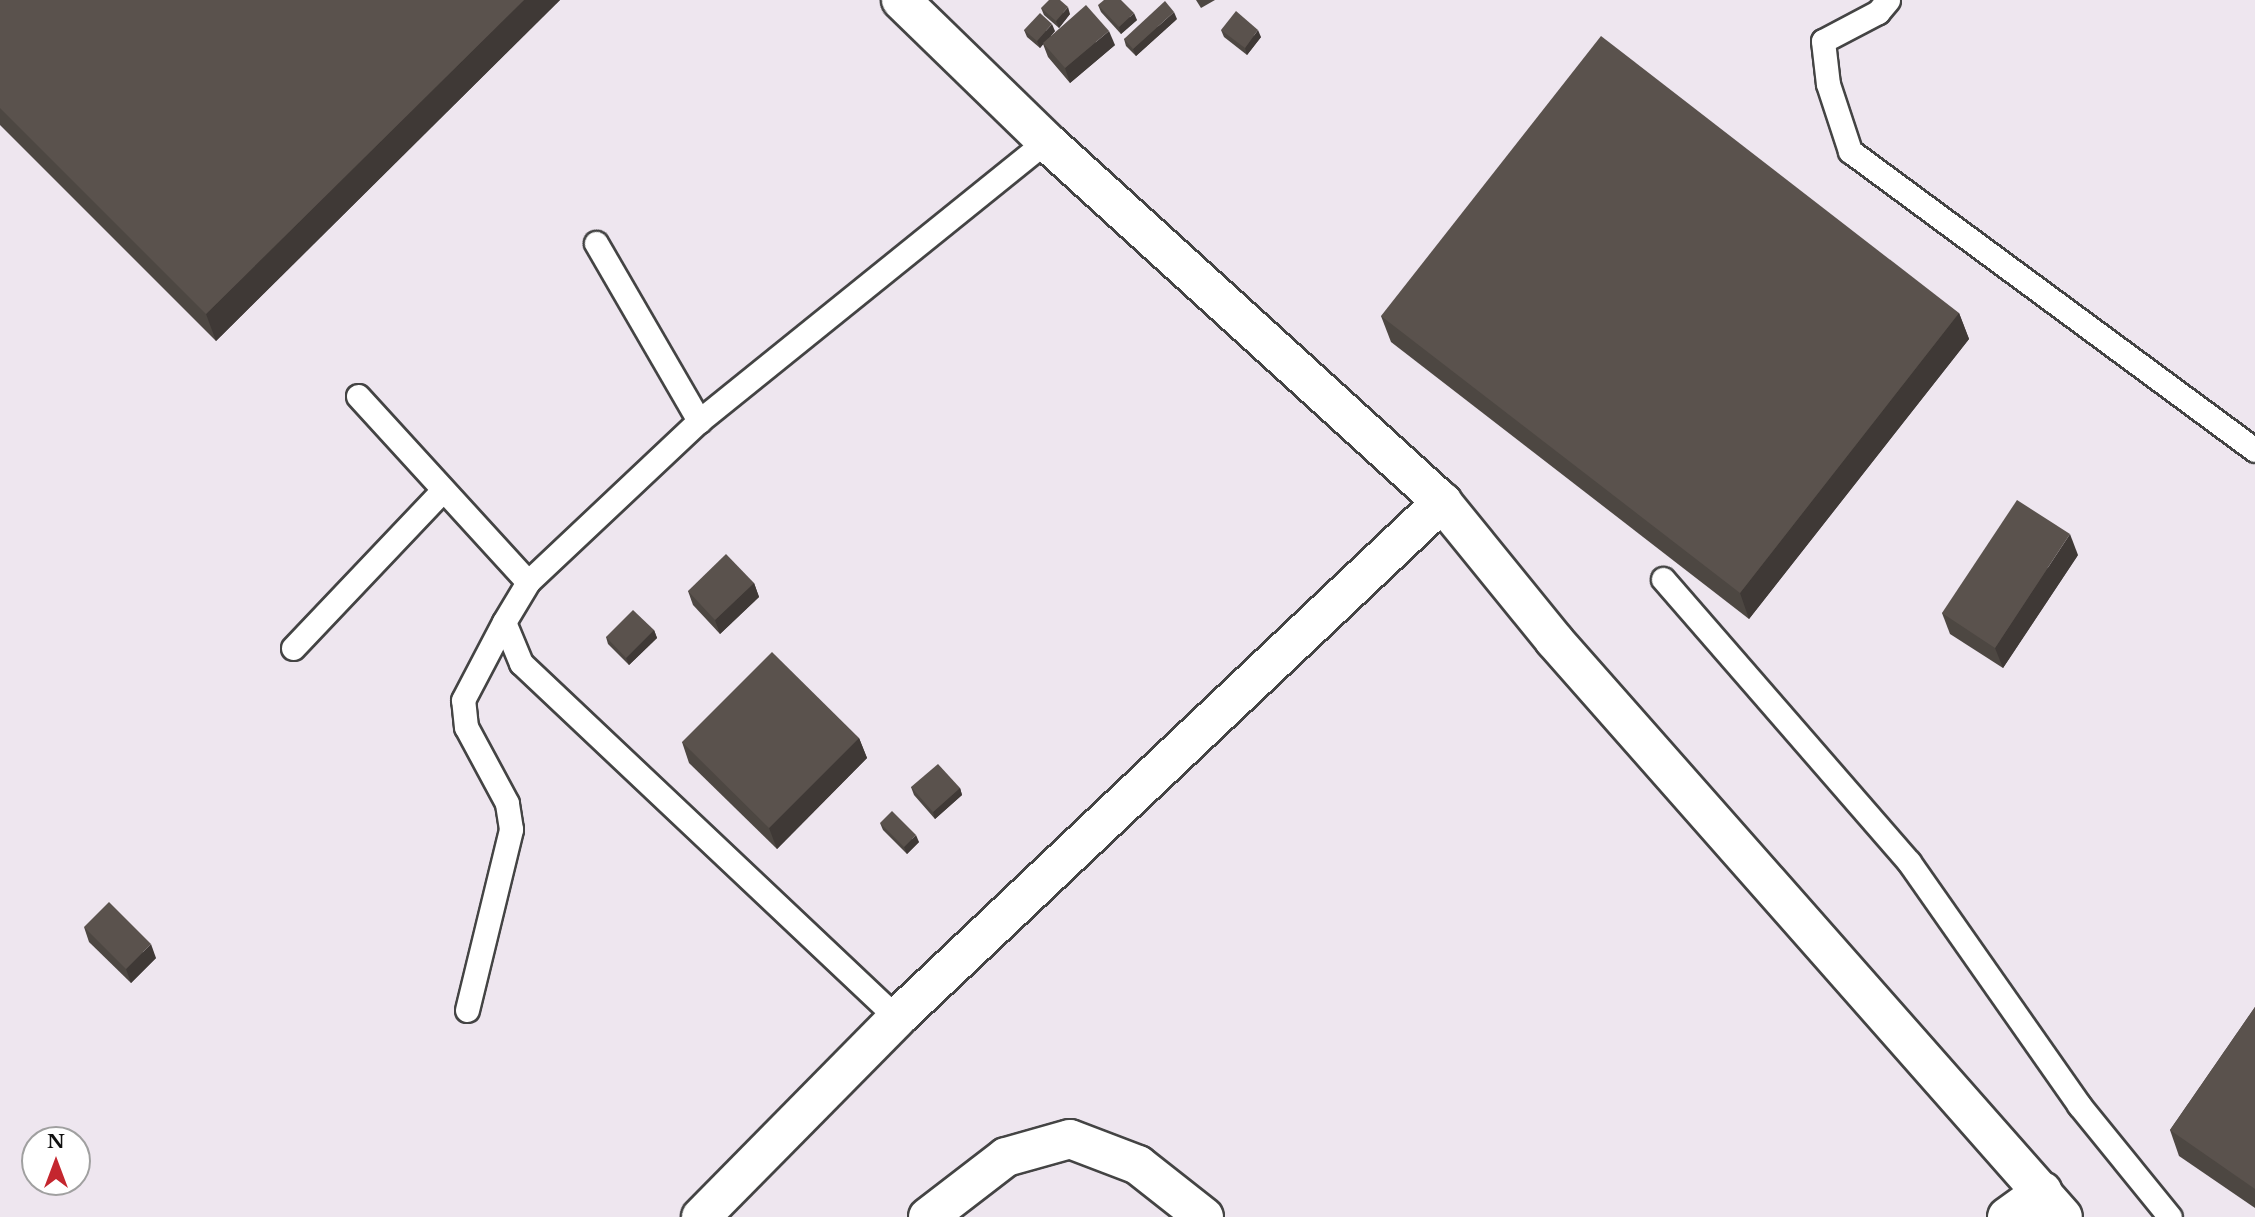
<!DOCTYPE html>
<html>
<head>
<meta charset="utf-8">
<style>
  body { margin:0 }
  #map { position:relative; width:2255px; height:1217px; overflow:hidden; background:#fffdf5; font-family:"Libre Baskerville",serif }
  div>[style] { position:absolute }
  .industrial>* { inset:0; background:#eee6ef }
  .roads { filter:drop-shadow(2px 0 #444) drop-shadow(-2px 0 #444) drop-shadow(0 2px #444) drop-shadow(0 -2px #444) }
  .service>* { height:23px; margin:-11.5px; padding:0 11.5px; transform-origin:11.5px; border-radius:11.5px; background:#fff }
  .minor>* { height:38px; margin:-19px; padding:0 19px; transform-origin:19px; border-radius:19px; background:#fff }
  .wall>* { inset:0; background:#4d4742 }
  .shaded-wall>* { inset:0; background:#3f3936 }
  .building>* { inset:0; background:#5a524d }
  span { translate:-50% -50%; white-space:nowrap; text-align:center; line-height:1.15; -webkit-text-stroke:7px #fff; paint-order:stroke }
  .north { position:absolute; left:21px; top:1126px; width:70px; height:70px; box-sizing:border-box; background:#fff; border:2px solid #a0a0a0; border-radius:50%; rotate:0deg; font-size:19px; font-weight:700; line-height:28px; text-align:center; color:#111 }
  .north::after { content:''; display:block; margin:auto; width:24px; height:32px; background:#c4262e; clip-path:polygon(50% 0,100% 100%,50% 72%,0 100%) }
</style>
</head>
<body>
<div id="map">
  <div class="industrial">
    <div style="clip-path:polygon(evenodd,0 0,2255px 0,2255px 1217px,0 1217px,0 0,35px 1140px,77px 1140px,77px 1182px,35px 1182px,35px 1140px)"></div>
  </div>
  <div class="roads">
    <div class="service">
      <div style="left:1888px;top:0;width:16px;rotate:130deg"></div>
      <div style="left:1878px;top:12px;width:62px;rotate:152.2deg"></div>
      <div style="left:1823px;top:41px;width:43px;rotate:83.4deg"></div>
      <div style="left:1828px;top:84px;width:71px;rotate:71.8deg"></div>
      <div style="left:1850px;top:151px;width:503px;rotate:36.44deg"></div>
      <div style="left:596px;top:243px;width:206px;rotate:59.9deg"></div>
      <div style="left:358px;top:396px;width:252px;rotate:47.6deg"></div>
      <div style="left:1663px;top:579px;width:375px;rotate:49deg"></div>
      <div style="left:1909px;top:862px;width:297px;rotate:55deg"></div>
      <div style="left:2079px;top:1105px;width:144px;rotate:50.9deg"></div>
      <div style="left:293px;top:648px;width:218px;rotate:-46.5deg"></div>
      <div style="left:467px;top:1010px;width:186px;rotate:-76.3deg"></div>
      <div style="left:511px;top:829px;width:26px;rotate:-99deg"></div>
      <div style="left:507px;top:803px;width:86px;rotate:-118.3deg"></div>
      <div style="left:466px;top:727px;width:27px;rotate:-96deg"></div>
      <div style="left:463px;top:700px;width:88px;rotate:-62.3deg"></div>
      <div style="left:897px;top:1018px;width:517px;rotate:-136.65deg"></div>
      <div style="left:521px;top:663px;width:44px;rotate:-112.5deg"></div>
      <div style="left:504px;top:622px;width:47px;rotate:-59deg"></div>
      <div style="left:528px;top:582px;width:235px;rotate:-43.3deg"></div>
      <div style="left:699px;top:421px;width:446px;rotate:-38.9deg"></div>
    </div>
    <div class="minor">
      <div style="left:901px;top:0;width:202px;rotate:44.2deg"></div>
      <div style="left:1046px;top:141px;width:536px;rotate:42.35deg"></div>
      <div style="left:1442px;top:502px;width:178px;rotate:50.9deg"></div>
      <div style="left:1554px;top:640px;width:769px;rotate:48.58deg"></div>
      <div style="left:701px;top:1217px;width:279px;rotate:-45.4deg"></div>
      <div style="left:897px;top:1018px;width:751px;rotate:-43.43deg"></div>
      <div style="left:928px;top:1217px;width:98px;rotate:-37.6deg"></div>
      <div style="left:1006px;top:1157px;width:66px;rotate:-15.7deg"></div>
      <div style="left:1070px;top:1139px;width:73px;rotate:20.9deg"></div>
      <div style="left:1138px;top:1165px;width:84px;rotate:38.2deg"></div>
      <div style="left:2007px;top:1217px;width:44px;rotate:-35.8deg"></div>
    </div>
  </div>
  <div class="wall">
    <div style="clip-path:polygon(0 0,560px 0,216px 341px,0 125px)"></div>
    <div style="clip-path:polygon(1196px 0,1215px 0,1201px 8px)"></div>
    <div style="clip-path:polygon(1098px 5px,1137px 20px,1121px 34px,1101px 12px)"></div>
    <div style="clip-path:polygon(1041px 8px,1070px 14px,1059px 28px,1044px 15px)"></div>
    <div style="clip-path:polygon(1177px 19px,1136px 56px,1126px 46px,1124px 39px)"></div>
    <div style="clip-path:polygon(1024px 30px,1055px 31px,1051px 36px,1115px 45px,1070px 83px,1048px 57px,1043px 44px,1040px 48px,1027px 37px)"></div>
    <div style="clip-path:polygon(1221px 30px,1261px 37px,1247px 55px,1224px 37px)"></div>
    <div style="clip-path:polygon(1959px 313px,1969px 339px,1749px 619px,1391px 342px,1381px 316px)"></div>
    <div style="clip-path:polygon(2078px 555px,2003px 668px,1950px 634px,1942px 613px)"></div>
    <div style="clip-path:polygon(754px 583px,759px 597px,720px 634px,693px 605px,688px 591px)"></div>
    <div style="clip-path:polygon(654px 630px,657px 638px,629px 665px,608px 644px,606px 637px)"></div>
    <div style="clip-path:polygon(859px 738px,867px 758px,777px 849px,689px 763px,682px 742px)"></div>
    <div style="clip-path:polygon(911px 787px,960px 788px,962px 795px,935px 819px,914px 795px)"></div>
    <div style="clip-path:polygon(880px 823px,919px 842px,907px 854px,883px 830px)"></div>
    <div style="clip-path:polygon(84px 927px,156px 958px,131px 983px,89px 942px)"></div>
    <div style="clip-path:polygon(2255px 1007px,2255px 1208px,2179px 1156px,2170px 1130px)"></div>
  </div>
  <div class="shaded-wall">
    <div style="clip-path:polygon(524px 0,560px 0,216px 341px,206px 314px)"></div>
    <div style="clip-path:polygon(1068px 7px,1070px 14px,1059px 28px,1056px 21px)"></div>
    <div style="clip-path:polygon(1174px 12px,1177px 19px,1136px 56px,1133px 49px)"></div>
    <div style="clip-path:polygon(1134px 13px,1137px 20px,1121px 34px,1119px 27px)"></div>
    <div style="clip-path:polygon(1052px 24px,1055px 31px,1040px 48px,1037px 41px)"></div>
    <div style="clip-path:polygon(1258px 30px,1261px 37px,1247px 55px,1245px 48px)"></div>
    <div style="clip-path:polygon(1109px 31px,1115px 45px,1070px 83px,1065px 68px)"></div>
    <div style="clip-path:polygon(1959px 313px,1969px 339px,1749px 619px,1740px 593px)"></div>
    <div style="clip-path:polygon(2070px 534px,2078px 555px,2003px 668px,1995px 648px)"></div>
    <div style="clip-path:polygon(754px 583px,759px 597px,720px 634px,715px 620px)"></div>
    <div style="clip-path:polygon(654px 630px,657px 638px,629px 665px,626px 658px)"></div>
    <div style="clip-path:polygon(859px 738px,867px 758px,777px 849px,769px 828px)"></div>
    <div style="clip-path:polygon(960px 788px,962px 795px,935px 819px,933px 812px)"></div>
    <div style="clip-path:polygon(916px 835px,919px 842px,907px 854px,904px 847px)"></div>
    <div style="clip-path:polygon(151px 944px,156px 958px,131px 983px,126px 969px)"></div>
  </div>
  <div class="building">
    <div style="clip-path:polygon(0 0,524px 0,206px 314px,0 108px)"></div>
    <div style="clip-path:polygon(1049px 0,1060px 0,1068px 7px,1056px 21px,1041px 8px)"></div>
    <div style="clip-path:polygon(1104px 0,1121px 0,1134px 13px,1119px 27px,1098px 5px)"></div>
    <div style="clip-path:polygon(1165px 1px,1174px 12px,1133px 49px,1124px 39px)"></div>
    <div style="clip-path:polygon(1086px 5px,1109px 31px,1065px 68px,1043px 43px)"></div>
    <div style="clip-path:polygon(1236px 11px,1258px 30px,1245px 48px,1221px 30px)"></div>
    <div style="clip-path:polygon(1040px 13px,1052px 24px,1037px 41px,1024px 30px)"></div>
    <div style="clip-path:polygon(1601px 36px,1959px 313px,1740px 593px,1381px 316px)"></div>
    <div style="clip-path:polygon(2017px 500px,2070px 534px,1995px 648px,1942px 613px)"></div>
    <div style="clip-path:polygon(726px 554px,754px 583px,715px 620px,688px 591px)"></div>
    <div style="clip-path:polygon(633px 610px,654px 630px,626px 658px,606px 637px)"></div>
    <div style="clip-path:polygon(772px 652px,859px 738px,769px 828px,682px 742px)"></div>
    <div style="clip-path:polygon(938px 764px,960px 788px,933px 812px,911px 787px)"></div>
    <div style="clip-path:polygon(892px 811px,916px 835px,904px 847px,880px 823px)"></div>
    <div style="clip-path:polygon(109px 902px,151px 944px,126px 969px,84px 927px)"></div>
    <div style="clip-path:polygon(2255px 1007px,2255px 1189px,2170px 1130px)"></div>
  </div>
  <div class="north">N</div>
</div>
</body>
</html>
